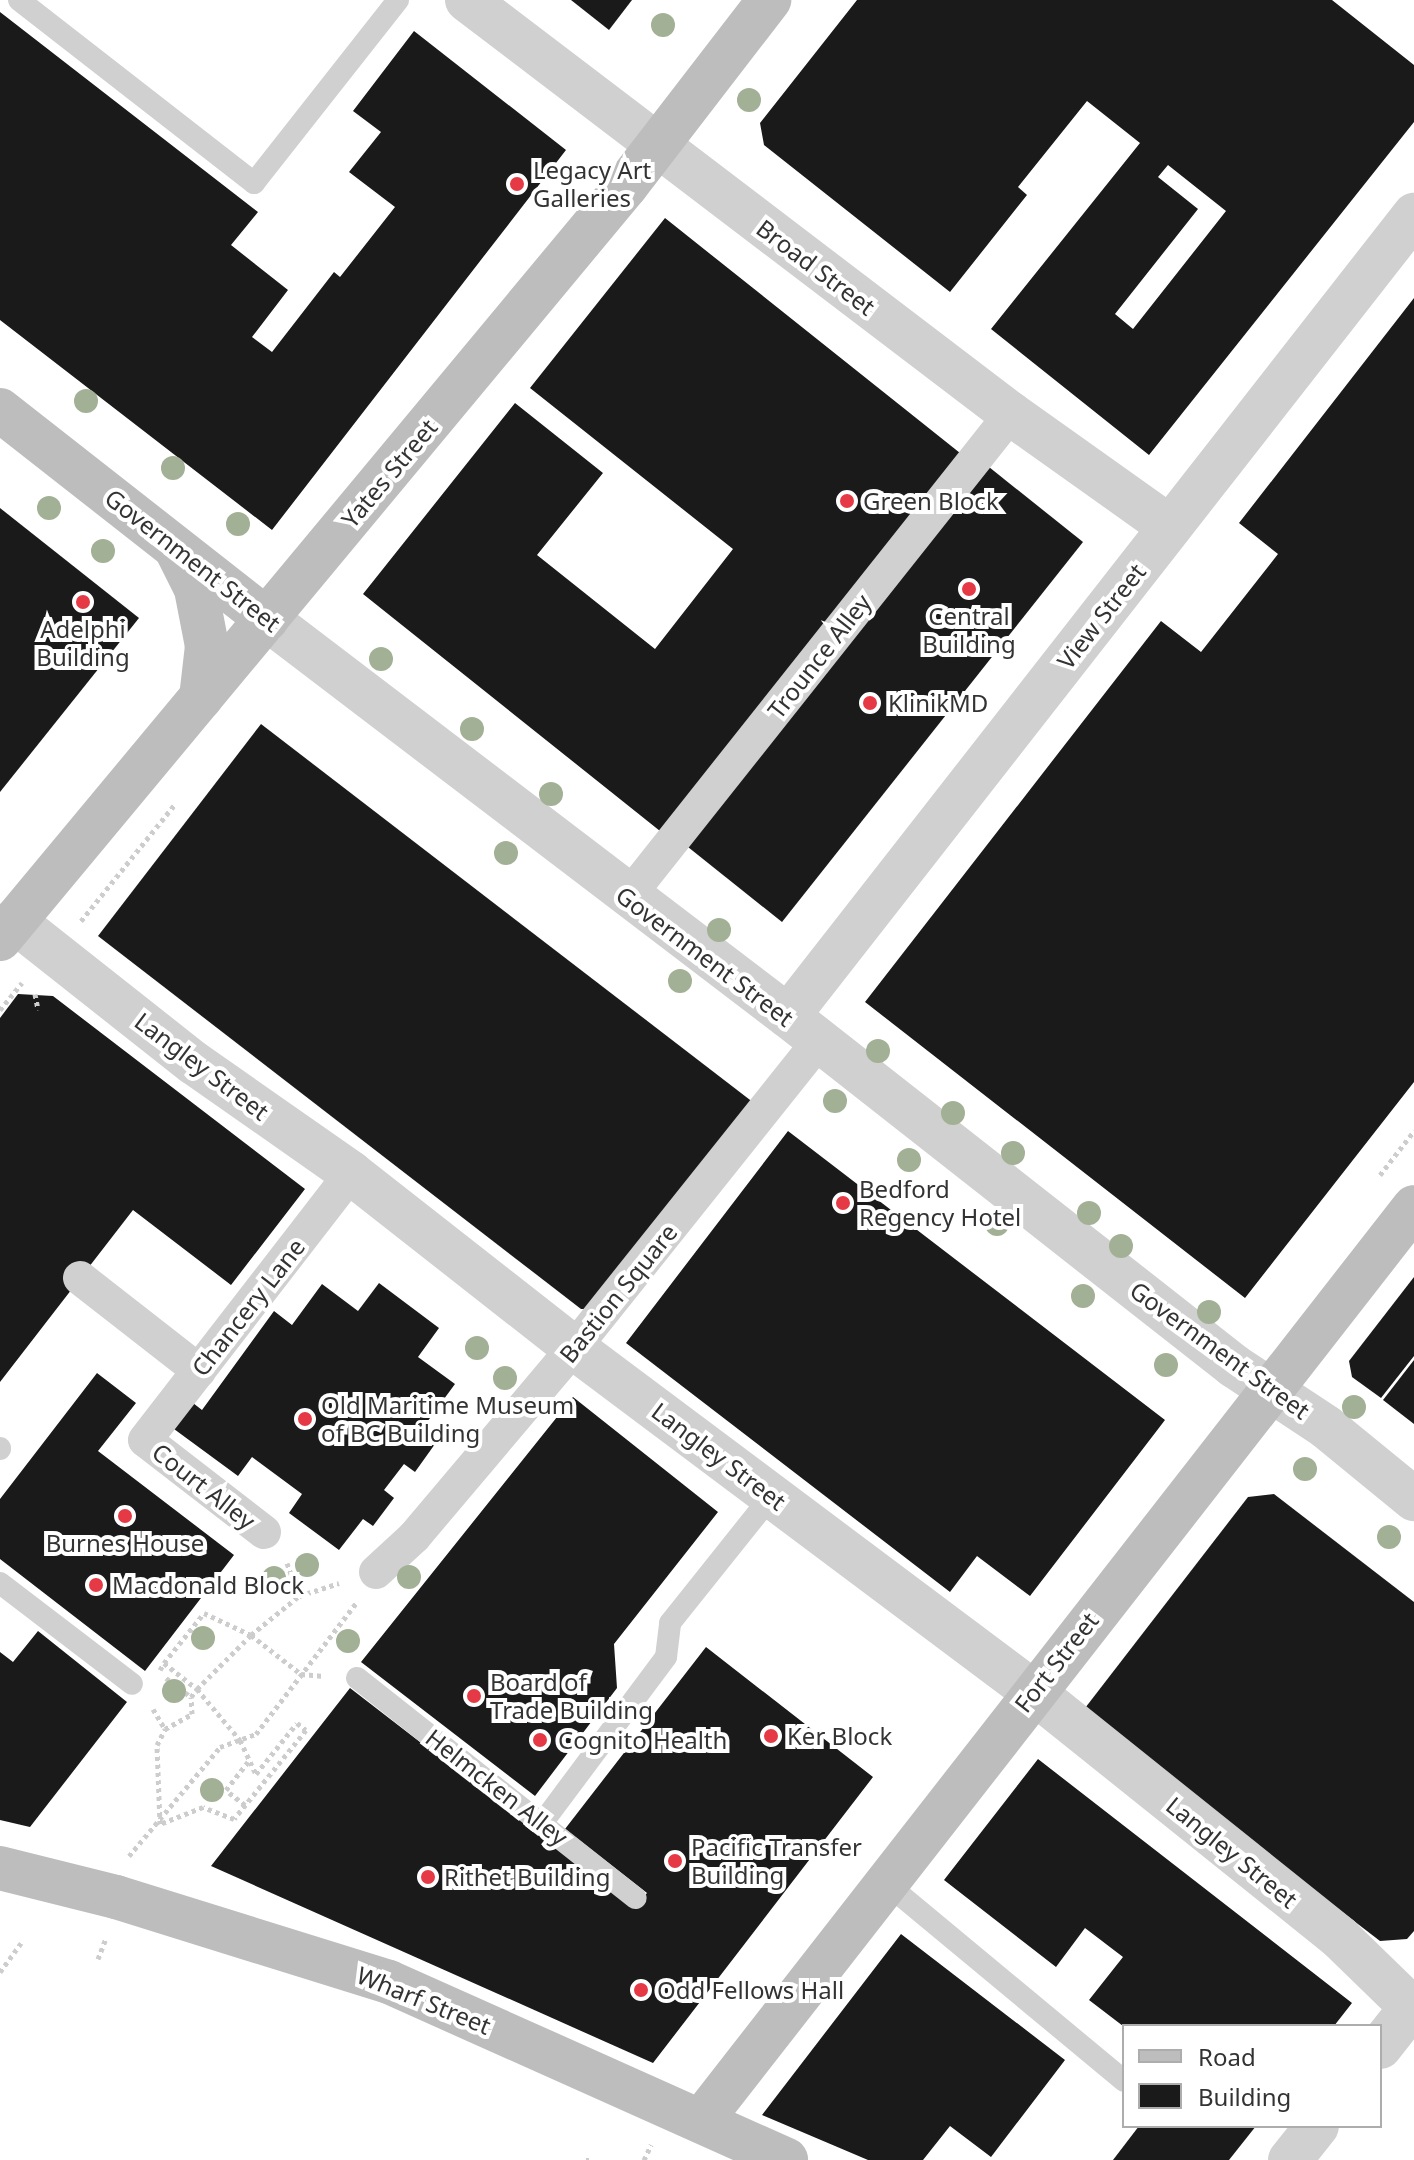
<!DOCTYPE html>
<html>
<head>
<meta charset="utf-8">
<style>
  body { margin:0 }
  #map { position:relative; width:1414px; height:2160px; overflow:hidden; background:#fff; font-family:"Noto Sans",sans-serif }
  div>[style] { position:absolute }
  .building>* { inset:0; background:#1a1a1a }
  .path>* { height:5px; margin-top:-2.5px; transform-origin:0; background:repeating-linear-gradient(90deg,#cdcdcd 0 4px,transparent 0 8px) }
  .service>* { height:22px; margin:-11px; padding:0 11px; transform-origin:11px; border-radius:11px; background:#d0d0d0 }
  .pedestrian>* { height:34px; margin:-17px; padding:0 17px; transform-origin:17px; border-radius:17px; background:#d0d0d0 }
  .minor>* { height:44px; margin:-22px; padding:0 22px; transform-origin:22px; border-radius:22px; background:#d0d0d0 }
  .tertiary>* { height:44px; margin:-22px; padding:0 22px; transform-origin:22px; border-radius:22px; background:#d0d0d0 }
  .secondary>* { height:44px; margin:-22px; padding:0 22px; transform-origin:22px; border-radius:22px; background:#bdbdbd }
  .trees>* { width:24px; height:24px; margin:-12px; border-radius:50%; background:#a2b095 }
  .dots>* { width:22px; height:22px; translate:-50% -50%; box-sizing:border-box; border:4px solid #fff; border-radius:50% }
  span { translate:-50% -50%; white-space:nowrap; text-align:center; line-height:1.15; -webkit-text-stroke:8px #fff; paint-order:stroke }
  .poi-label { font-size:24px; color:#333 }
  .left { translate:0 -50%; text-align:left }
  .street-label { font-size:24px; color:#333 }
  .legend { position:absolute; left:1122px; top:2024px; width:260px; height:104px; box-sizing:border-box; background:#fff; border:2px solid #adadad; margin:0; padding:10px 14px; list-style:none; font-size:24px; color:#333 }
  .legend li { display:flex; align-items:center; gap:16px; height:40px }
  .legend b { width:40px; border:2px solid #adadad }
</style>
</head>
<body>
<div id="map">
  <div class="building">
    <div style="clip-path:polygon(571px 0,632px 0,609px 30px)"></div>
    <div style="clip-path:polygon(evenodd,857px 0,1332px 0,1414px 65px,1414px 122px,1149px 455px,991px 329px,1140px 143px,1087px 101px,1018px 187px,1027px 195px,950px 292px,764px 145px,760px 123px,857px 0,1168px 165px,1226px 211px,1133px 329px,1115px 314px,1198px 209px,1158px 177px,1168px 165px)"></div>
    <div style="clip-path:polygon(0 12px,258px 212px,231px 245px,288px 290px,252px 337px,272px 352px,334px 272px,340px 277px,395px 207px,349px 172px,381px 132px,353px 111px,414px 31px,566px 150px,272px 530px,0 320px)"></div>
    <div style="clip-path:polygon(665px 218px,960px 453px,660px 831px,363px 594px,515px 403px,603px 473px,537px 555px,655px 649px,733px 549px,530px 388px)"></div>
    <div style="clip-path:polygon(1414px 298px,1414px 1082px,1245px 1298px,865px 1002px,1161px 621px,1201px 652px,1278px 554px,1239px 523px)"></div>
    <div style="clip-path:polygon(989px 467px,1083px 542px,782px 922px,688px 847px)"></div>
    <div style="clip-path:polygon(0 508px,139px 618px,0 792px)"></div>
    <div style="clip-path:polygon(261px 724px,754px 1103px,596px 1309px,581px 1309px,98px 936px)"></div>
    <div style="clip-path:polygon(18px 994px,53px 996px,305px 1189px,231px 1285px,133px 1210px,0 1382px,0 1018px)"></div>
    <div style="clip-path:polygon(788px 1131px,1165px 1420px,1030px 1596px,977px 1556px,950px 1592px,626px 1343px)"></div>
    <div style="clip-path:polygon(1414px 1277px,1414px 1356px,1381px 1398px,1352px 1377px,1349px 1361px)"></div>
    <div style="clip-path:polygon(379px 1283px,439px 1328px,418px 1357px,455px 1384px,419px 1433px,435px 1444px,415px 1472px,404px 1464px,384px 1490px,394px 1498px,373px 1526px,363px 1519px,339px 1550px,289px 1513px,302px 1494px,252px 1457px,238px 1476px,174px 1429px,193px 1403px,202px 1410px,274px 1311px,292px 1325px,322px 1284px,358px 1311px)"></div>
    <div style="clip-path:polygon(1414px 1360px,1414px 1424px,1383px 1400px)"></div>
    <div style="clip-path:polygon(97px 1373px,136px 1403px,98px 1451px,234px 1555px,145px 1671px,0 1559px,0 1499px)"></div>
    <div style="clip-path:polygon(573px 1397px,718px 1512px,614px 1644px,617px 1688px,535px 1796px,361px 1662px)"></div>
    <div style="clip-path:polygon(1274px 1494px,1414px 1602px,1414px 1931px,1407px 1939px,1380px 1941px,1082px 1712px,1248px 1497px)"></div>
    <div style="clip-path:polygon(38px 1631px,127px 1702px,30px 1827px,0 1820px,0 1652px,13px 1662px)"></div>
    <div style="clip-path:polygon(706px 1647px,873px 1777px,653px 2063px,211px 1866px,350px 1688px,635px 1908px,647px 1893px,565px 1829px)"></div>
    <div style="clip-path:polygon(1038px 1759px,1352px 2003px,1334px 2026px,1123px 2026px,1089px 2000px,1123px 1957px,1085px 1928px,1056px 1967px,944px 1880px)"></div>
    <div style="clip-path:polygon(901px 1934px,1065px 2060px,991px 2157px,950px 2126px,923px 2160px,868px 2160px,762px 2115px)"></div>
    <div style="clip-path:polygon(1139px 2126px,1256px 2126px,1229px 2160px,1113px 2160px)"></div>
  </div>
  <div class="path">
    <div style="left:81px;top:921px;width:150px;rotate:-51.2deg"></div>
    <div style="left:35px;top:994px;width:16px;rotate:79deg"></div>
    <div style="left:0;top:1010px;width:35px;rotate:-51deg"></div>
    <div style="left:1380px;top:1175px;width:56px;rotate:-52.3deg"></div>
    <div style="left:287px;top:1563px;width:35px;rotate:70deg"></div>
    <div style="left:164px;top:1663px;width:64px;rotate:-51.3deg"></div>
    <div style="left:204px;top:1613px;width:52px;rotate:25.1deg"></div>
    <div style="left:251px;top:1635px;width:63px;rotate:38deg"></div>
    <div style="left:301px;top:1674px;width:23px;rotate:5deg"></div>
    <div style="left:160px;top:1670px;width:8px;rotate:-60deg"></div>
    <div style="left:164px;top:1663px;width:42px;rotate:38.2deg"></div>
    <div style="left:197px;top:1689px;width:67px;rotate:49.9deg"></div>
    <div style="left:240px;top:1740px;width:38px;rotate:65deg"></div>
    <div style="left:256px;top:1774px;width:65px;rotate:-51.2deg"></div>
    <div style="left:297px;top:1723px;width:11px;rotate:38deg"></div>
    <div style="left:306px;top:1730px;width:114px;rotate:129deg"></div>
    <div style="left:234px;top:1819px;width:33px;rotate:-159deg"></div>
    <div style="left:203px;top:1807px;width:46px;rotate:158.4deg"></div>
    <div style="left:160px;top:1824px;width:79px;rotate:-92.2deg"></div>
    <div style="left:157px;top:1745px;width:18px;rotate:-63deg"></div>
    <div style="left:165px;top:1729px;width:31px;rotate:-29deg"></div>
    <div style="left:192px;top:1714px;width:17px;rotate:-93deg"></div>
    <div style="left:191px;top:1697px;width:10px;rotate:-53deg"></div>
    <div style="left:197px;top:1689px;width:76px;rotate:-45deg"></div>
    <div style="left:251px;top:1635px;width:62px;rotate:-39.1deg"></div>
    <div style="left:299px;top:1596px;width:42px;rotate:-18deg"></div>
    <div style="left:166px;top:1678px;width:31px;rotate:37deg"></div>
    <div style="left:153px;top:1709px;width:23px;rotate:59deg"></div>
    <div style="left:245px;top:1805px;width:24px;rotate:-142deg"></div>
    <div style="left:226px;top:1790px;width:36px;rotate:-52deg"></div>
    <div style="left:129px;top:1856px;width:142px;rotate:-50.1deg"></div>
    <div style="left:220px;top:1747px;width:38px;rotate:-20deg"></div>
    <div style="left:256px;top:1734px;width:166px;rotate:-52.6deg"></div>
    <div style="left:98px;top:1959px;width:22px;rotate:-69deg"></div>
    <div style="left:0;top:1972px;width:36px;rotate:-54deg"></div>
    <div style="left:586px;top:2160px;width:3px"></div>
    <div style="left:644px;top:2160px;width:17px;rotate:-65deg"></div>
  </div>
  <div class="service">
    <div style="left:19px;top:0;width:298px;rotate:37.9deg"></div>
    <div style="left:254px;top:183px;width:233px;rotate:-51.8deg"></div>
    <div style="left:0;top:1449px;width:1px;rotate:-90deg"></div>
    <div style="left:0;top:1583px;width:166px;rotate:37.4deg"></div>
    <div style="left:357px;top:1678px;width:355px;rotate:38.3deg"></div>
    <div style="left:543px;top:1822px;width:206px;rotate:-53.3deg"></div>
    <div style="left:666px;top:1657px;width:34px;rotate:-83deg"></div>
    <div style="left:670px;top:1623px;width:164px;rotate:-51.4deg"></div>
    <div style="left:887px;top:1884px;width:308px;rotate:39.7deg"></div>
  </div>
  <div class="pedestrian">
    <div style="left:627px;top:898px;width:618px;rotate:-51.57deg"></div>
    <div style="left:80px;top:1278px;width:151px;rotate:38deg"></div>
    <div style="left:264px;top:1532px;width:150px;rotate:-142.3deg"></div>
    <div style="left:145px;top:1440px;width:337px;rotate:-52.3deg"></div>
    <div style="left:376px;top:1572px;width:52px;rotate:-42.6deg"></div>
    <div style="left:414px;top:1537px;width:248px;rotate:-49.8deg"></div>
    <div style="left:574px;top:1348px;width:391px;rotate:-51.4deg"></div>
  </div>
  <div class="minor">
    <div style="left:467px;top:0;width:684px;rotate:37.27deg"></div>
    <div style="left:1011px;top:414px;width:195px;rotate:35.4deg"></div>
    <div style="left:14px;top:921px;width:229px;rotate:38.3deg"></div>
    <div style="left:194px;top:1063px;width:192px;rotate:35deg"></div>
    <div style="left:351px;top:1173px;width:283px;rotate:38.1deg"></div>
    <div style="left:574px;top:1348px;width:572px;rotate:36.83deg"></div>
    <div style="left:1032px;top:1691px;width:395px;rotate:38.7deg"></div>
    <div style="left:1340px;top:1938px;width:99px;rotate:44.2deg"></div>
    <div style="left:788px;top:1016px;width:567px;rotate:38.12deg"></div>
    <div style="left:1234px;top:1366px;width:110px;rotate:33.5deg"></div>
    <div style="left:1326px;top:1427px;width:114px;rotate:39.3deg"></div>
  </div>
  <div class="tertiary">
    <div style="left:267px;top:619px;width:655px;rotate:37.31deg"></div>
    <div style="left:788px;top:1016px;width:1017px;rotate:-51.99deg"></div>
    <div style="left:1380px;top:2047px;width:55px;rotate:-51.7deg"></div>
    <div style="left:1290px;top:2160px;width:43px;rotate:-51.5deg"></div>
  </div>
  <div class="secondary">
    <div style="left:0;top:410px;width:339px;rotate:38.1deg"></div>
    <div style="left:176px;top:549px;width:45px;rotate:63.4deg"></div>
    <div style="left:196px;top:589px;width:58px;rotate:79.1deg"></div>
    <div style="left:207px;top:646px;width:52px;rotate:96.6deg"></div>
    <div style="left:0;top:939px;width:979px;rotate:-50.26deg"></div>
    <div style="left:626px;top:186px;width:235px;rotate:-52.4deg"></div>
    <div style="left:0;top:1868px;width:120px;rotate:14deg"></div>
    <div style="left:116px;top:1897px;width:286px;rotate:17.3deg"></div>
    <div style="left:389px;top:1982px;width:435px;rotate:24.1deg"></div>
    <div style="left:701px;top:2121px;width:1159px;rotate:-52.04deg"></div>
  </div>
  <div class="trees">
    <div style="left:663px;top:25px"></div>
    <div style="left:749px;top:100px"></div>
    <div style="left:86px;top:401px"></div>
    <div style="left:173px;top:468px"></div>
    <div style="left:49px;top:508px"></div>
    <div style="left:238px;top:524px"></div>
    <div style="left:103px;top:551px"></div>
    <div style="left:381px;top:659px"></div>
    <div style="left:472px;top:729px"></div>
    <div style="left:551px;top:794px"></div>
    <div style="left:506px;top:853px"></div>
    <div style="left:719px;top:930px"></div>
    <div style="left:680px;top:981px"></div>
    <div style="left:878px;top:1051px"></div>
    <div style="left:835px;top:1101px"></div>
    <div style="left:953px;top:1113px"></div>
    <div style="left:1013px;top:1153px"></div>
    <div style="left:909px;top:1160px"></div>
    <div style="left:1089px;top:1213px"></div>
    <div style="left:997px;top:1224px"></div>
    <div style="left:1121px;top:1246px"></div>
    <div style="left:1083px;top:1296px"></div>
    <div style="left:1209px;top:1312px"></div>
    <div style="left:477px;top:1348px"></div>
    <div style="left:1166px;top:1365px"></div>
    <div style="left:505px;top:1378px"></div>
    <div style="left:1354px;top:1407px"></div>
    <div style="left:1305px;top:1469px"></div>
    <div style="left:1389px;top:1537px"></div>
    <div style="left:307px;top:1565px"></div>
    <div style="left:409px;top:1577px"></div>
    <div style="left:274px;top:1578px"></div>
    <div style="left:203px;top:1638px"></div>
    <div style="left:348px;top:1641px"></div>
    <div style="left:174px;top:1691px"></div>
    <div style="left:212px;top:1790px"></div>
  </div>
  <div class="dots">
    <div style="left:517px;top:184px;background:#e63946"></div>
    <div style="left:847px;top:501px;background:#e63946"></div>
    <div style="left:969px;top:589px;background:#e63946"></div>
    <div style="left:83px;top:602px;background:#e63946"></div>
    <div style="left:870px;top:703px;background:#e63946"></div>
    <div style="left:843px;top:1203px;background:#e63946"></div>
    <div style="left:305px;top:1419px;background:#e63946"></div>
    <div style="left:125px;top:1516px;background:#e63946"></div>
    <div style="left:96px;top:1585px;background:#e63946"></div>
    <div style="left:474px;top:1696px;background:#e63946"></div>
    <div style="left:771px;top:1736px;background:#e63946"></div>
    <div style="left:540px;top:1740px;background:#e63946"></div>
    <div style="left:675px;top:1861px;background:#e63946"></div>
    <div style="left:428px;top:1877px;background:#e63946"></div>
    <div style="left:641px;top:1990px;background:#e63946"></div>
  </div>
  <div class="poi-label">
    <span class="left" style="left:533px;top:184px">Legacy Art<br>Galleries</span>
    <span class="left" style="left:863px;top:501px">Green Block</span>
    <span style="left:969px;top:630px">Central<br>Building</span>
    <span style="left:83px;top:643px">Adelphi<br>Building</span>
    <span class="left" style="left:888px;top:703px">KlinikMD</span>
    <span class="left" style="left:859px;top:1203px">Bedford<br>Regency Hotel</span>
    <span class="left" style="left:321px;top:1419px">Old Maritime Museum<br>of BC Building</span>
    <span style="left:125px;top:1543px">Burnes House</span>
    <span class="left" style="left:112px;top:1585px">Macdonald Block</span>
    <span class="left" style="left:490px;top:1696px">Board of<br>Trade Building</span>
    <span class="left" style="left:787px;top:1736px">Ker Block</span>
    <span class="left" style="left:558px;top:1740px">Cognito Health</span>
    <span class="left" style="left:691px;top:1861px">Pacific Transfer<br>Building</span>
    <span class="left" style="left:444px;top:1877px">Rithet Building</span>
    <span class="left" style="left:657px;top:1990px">Odd Fellows Hall</span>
  </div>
  <div class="street-label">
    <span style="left:816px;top:267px;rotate:37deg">Broad Street</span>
    <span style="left:389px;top:473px;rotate:-50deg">Yates Street</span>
    <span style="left:193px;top:560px;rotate:38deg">Government Street</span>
    <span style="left:1101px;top:616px;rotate:-52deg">View Street</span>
    <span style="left:819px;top:656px;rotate:-52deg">Trounce Alley</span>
    <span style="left:705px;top:956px;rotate:37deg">Government Street</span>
    <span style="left:202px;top:1066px;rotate:37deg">Langley Street</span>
    <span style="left:618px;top:1293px;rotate:-51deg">Bastion Square</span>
    <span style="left:248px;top:1307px;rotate:-52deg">Chancery Lane</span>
    <span style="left:1220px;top:1350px;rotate:36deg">Government Street</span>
    <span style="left:719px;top:1456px;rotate:37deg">Langley Street</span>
    <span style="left:204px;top:1486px;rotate:38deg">Court Alley</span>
    <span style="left:1056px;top:1662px;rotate:-52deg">Fort Street</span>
    <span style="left:497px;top:1787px;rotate:38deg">Helmcken Alley</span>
    <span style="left:1232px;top:1852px;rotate:39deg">Langley Street</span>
    <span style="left:424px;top:2000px;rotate:22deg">Wharf Street</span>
  </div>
  <ul class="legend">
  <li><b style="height:10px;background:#bdbdbd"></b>Road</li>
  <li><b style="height:22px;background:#1a1a1a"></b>Building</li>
  </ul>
</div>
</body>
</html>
